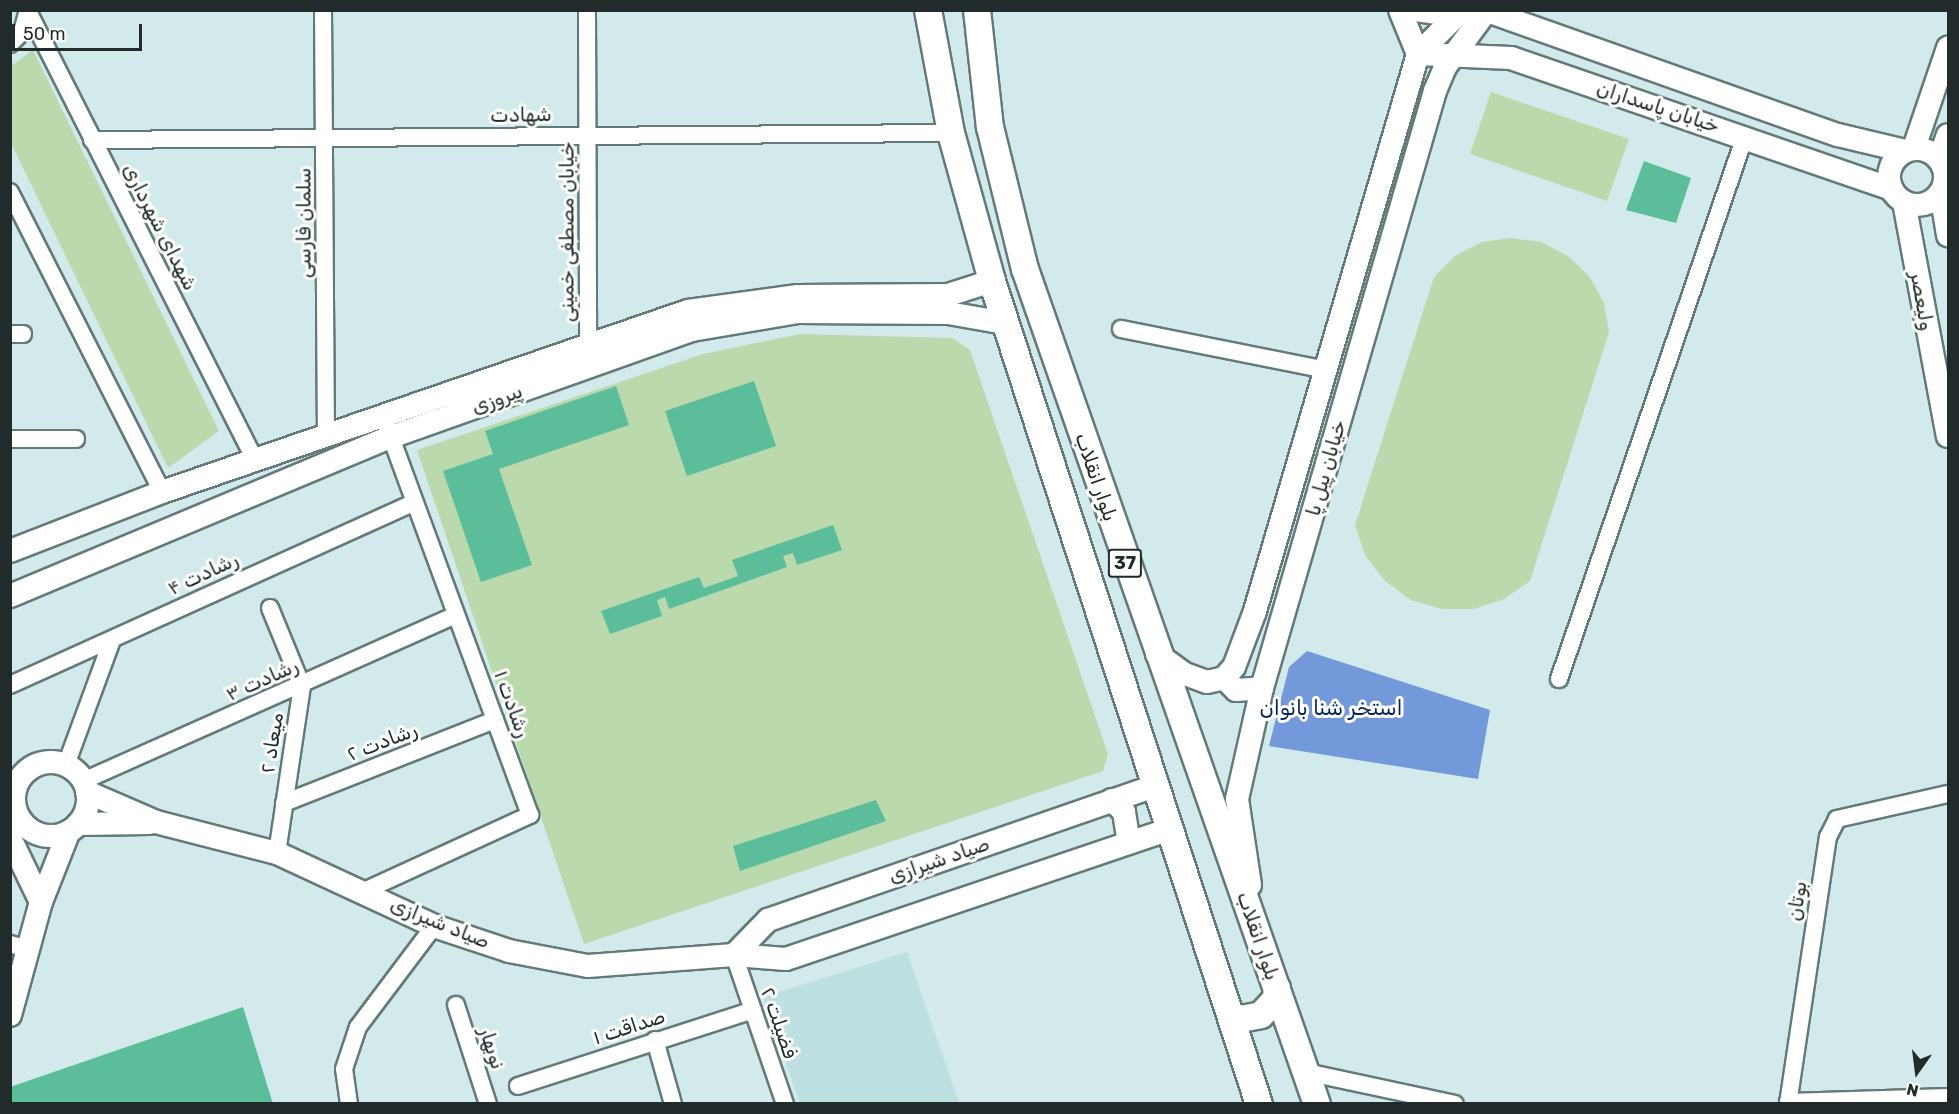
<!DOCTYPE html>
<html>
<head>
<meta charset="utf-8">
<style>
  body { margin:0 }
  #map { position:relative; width:1959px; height:1114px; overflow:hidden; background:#d2eaeb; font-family:Rubik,Cairo,sans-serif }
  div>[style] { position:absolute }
  .built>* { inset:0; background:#bfe0e1 }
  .green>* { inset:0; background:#bad9ad }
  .water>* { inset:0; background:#7399da }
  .building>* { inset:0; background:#5cbd9b }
  .roads { filter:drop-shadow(2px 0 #63797a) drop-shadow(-2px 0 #63797a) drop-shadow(0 2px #63797a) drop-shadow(0 -2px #63797a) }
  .street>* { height:16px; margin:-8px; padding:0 8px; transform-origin:8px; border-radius:8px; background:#fff }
  .secondary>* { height:22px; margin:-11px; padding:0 11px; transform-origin:11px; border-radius:11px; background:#fff }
  .secondary>.ring { margin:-11px; padding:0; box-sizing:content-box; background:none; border:22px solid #fff; border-radius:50% }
  .primary>* { height:26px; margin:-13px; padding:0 13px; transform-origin:13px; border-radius:13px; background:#fff }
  span { translate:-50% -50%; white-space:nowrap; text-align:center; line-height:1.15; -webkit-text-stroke:6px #fff; paint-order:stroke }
  .shield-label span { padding:2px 4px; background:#fff; border:2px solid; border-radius:4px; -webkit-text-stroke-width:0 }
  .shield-label { font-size:18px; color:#212b2b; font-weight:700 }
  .street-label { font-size:20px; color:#212b2b }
  .water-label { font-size:21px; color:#04245d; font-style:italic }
  .frame { position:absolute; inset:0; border:12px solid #212b2b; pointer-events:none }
  .north { position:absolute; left:1887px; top:1042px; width:60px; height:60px; -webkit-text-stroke:4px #fff; paint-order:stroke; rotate:194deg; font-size:16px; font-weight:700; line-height:24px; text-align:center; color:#212b2b }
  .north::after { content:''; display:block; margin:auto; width:21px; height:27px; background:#212b2b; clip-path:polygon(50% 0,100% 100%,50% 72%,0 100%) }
  .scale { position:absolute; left:12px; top:24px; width:130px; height:27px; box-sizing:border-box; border:3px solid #212b2b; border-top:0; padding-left:8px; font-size:18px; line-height:21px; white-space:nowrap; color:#212b2b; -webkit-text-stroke:4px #fff; paint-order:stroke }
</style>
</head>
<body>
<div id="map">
  <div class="built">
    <div style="clip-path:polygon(907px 952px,959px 1103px,800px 1103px,763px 997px)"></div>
  </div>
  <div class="green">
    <div style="clip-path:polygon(33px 50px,219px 431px,168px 468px,11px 143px,11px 66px)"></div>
    <div style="clip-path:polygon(1491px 92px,1629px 139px,1607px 201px,1470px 154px)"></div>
    <div style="clip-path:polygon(1511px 238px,1541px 242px,1568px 256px,1589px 276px,1604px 303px,1609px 332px,1530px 581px,1504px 599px,1474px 609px,1442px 609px,1411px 600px,1385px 581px,1365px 555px,1355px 525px,1434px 277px,1455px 256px,1482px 242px)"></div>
    <div style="clip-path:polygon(800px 334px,952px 338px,970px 350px,1108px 754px,1103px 771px,584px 944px,417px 450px,703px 354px)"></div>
  </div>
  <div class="water">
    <div style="clip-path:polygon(1307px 651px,1490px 710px,1478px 779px,1269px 746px,1289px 667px)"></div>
  </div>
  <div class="building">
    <div style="clip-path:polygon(1644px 161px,1691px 178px,1676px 223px,1626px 210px)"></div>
    <div style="clip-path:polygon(754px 381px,776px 446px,687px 476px,665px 411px)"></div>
    <div style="clip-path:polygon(616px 386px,629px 425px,499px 469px,532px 565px,481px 582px,443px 471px,493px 454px,485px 431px)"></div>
    <div style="clip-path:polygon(833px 525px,842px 550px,797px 565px,793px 553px,783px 556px,787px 567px,669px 609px,665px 597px,657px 600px,662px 616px,610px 634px,601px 611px,699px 577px,704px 588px,738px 576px,732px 560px)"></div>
    <div style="clip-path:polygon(876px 800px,886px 821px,740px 871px,733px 846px)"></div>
    <div style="clip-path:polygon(243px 1007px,273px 1104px,10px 1104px,10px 1087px)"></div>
  </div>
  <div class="roads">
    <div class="street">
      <div style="left:323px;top:10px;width:425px;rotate:89.6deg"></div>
      <div style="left:587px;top:10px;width:336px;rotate:89.8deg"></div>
      <div style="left:29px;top:13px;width:501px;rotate:63.18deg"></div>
      <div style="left:10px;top:44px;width:17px;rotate:-45deg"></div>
      <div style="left:22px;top:32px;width:23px;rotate:-75deg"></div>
      <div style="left:92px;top:140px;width:859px;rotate:-0.47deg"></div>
      <div style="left:10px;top:192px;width:336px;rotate:63.1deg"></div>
      <div style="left:1121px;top:329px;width:210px;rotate:11.3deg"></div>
      <div style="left:10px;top:334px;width:13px"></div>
      <div style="left:10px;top:439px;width:66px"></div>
      <div style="left:270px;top:608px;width:84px;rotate:67.7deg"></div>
      <div style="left:302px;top:686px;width:169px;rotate:98.5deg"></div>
      <div style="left:1559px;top:679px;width:574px;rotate:-71.09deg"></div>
      <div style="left:10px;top:685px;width:444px;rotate:-24.3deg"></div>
      <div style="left:66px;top:765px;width:133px;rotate:-69.8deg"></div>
      <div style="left:83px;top:781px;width:408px;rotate:-24deg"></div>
      <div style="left:284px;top:803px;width:227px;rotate:-21.5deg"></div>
      <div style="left:364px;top:891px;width:183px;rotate:-24.6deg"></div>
      <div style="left:530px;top:815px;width:414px;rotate:-110.2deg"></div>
      <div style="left:10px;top:944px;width:19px;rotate:16deg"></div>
      <div style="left:734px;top:955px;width:157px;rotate:71.1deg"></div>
      <div style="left:456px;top:1005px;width:104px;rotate:72.1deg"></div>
      <div style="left:655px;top:1040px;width:66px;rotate:74.3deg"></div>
      <div style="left:1306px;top:1072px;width:152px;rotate:12.1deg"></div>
      <div style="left:518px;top:1086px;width:247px;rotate:-17.9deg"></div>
      <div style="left:1788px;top:1102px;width:160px;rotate:-1.8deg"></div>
      <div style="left:349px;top:1104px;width:35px;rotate:-98deg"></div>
      <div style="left:344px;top:1069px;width:44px;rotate:-71.6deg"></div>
      <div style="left:358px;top:1027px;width:126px;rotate:-53deg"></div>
      <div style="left:1788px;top:1104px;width:270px;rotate:-81.5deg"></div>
      <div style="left:1828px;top:837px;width:20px;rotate:-63deg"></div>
      <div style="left:1837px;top:819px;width:114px;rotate:-12.7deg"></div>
    </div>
    <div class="secondary">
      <div style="left:1400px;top:10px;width:48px;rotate:67.8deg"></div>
      <div style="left:1418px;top:54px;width:93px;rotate:2.5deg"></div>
      <div style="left:1511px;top:58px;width:403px;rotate:19deg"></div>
      <div style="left:1416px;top:10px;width:42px;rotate:8.1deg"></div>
      <div style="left:1458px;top:16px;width:29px;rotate:-10deg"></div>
      <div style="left:1487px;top:11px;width:372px;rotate:19.5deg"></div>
      <div style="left:1838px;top:135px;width:69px;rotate:13.4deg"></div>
      <div style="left:1914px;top:148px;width:106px;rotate:-71.2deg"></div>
      <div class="ring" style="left:1889px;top:149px;width:34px;height:34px"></div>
      <div style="left:1940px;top:159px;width:25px;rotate:-72deg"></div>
      <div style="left:1941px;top:193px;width:43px;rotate:80.5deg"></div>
      <div style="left:1904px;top:202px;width:238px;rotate:79.4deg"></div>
      <div style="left:10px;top:551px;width:163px;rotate:-21.2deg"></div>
      <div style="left:162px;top:492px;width:556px;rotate:-18.99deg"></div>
      <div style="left:688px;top:311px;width:111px;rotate:-7.8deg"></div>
      <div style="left:798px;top:296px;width:150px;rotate:-0.4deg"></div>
      <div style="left:948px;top:295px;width:46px;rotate:-17.7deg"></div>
      <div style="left:10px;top:596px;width:413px;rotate:-22.7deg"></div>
      <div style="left:391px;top:437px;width:319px;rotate:-19.6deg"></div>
      <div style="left:692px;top:330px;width:108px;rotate:-9.6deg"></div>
      <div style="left:798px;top:312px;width:150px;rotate:0.4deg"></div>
      <div style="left:948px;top:313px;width:59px;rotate:9.8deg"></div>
      <div style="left:1157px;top:654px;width:34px;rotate:36deg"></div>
      <div style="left:1185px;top:674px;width:23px;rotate:20deg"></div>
      <div style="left:1207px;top:682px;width:17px;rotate:-13deg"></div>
      <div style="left:1224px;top:678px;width:15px;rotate:-48deg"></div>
      <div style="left:1234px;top:667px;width:60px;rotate:-69.4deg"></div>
      <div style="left:1255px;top:611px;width:580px;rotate:-73.69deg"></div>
      <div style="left:1418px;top:54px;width:62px;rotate:-45deg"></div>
      <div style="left:1224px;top:678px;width:17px;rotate:45deg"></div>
      <div style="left:1236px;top:690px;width:26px;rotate:-4deg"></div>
      <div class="ring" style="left:14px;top:762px;width:52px;height:52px"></div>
      <div style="left:87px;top:792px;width:75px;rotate:23.5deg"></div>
      <div style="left:156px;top:822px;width:125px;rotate:14.4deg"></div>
      <div style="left:277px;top:853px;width:173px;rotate:24.9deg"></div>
      <div style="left:434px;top:926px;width:79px;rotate:18.4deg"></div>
      <div style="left:509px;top:951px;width:80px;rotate:10.8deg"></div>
      <div style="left:588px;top:966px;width:146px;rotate:-4.3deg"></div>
      <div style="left:734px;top:955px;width:52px;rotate:4.4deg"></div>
      <div style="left:786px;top:959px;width:406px;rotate:-18.7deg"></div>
      <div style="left:1112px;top:800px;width:17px;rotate:45deg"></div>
      <div style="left:1124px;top:812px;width:31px;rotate:81deg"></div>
      <div style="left:78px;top:824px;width:71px;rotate:-0.8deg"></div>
      <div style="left:10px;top:838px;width:71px;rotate:64.2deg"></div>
      <div style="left:1250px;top:885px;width:87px;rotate:-98.6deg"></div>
      <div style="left:1237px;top:799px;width:114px;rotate:-77.3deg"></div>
      <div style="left:1262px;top:688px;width:622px;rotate:-73.84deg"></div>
      <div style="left:1435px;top:91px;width:26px;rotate:-67deg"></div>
      <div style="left:1445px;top:67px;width:71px;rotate:-53.6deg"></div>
      <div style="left:734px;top:955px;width:49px;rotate:-45.8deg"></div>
      <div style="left:768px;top:920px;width:412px;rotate:-19.1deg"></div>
      <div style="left:10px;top:1015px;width:117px;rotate:-74.7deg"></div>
      <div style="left:41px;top:902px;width:76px;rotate:-68.5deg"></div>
    </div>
    <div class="primary">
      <div style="left:928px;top:10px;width:125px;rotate:79.4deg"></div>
      <div style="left:951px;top:133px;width:154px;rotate:74.5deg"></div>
      <div style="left:992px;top:281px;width:865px;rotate:72.03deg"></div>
      <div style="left:977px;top:10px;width:118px;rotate:83.7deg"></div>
      <div style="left:990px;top:127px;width:146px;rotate:76.2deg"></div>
      <div style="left:1025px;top:269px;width:885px;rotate:70.73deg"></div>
      <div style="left:1231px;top:1015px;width:11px;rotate:22deg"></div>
      <div style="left:1241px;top:1019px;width:20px;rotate:-11deg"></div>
      <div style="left:1261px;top:1015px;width:22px;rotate:-47deg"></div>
      <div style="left:1276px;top:999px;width:11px;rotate:-85deg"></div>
    </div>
  </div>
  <div class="shield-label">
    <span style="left:1125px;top:563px">37</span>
  </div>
  <div class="street-label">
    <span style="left:1658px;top:107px;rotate:18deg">خیابان پاسداران</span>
    <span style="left:521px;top:115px;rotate:-1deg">شهادت</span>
    <span style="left:304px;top:223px;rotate:-90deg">سلمان فارسی</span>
    <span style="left:160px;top:227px;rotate:63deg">شهدای شهرداری</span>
    <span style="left:567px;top:232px;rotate:-90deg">خیابان مصطفی خمینی</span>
    <span style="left:1922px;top:301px;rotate:80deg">ولیعصر</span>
    <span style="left:497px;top:399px;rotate:-20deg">پیروزی</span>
    <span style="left:1326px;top:468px;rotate:-74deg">خیابان پیل پا</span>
    <span style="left:1096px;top:477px;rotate:71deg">بلوار انقلاب</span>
    <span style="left:203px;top:574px;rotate:-25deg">رشادت ۴</span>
    <span style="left:262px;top:680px;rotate:-24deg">رشادت ۳</span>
    <span style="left:512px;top:704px;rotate:70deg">رشادت ۱</span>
    <span style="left:382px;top:742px;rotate:-21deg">رشادت ۲</span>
    <span style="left:272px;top:743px;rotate:-81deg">میعاد ۲</span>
    <span style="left:939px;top:860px;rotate:-19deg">صیاد شیرازی</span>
    <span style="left:1797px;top:901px;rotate:-81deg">بوتان</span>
    <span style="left:440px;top:923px;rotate:22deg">صیاد شیرازی</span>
    <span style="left:1258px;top:936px;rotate:71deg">بلوار انقلاب</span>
    <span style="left:779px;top:1023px;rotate:71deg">فضیلت ۲</span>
    <span style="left:629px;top:1027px;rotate:-18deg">صداقت ۱</span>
    <span style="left:492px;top:1048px;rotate:72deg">نوبهار</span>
  </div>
  <div class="water-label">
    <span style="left:1331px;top:708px">استخر شنا بانوان</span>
  </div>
  <div class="frame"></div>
  <div class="north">N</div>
  <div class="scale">50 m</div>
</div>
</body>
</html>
